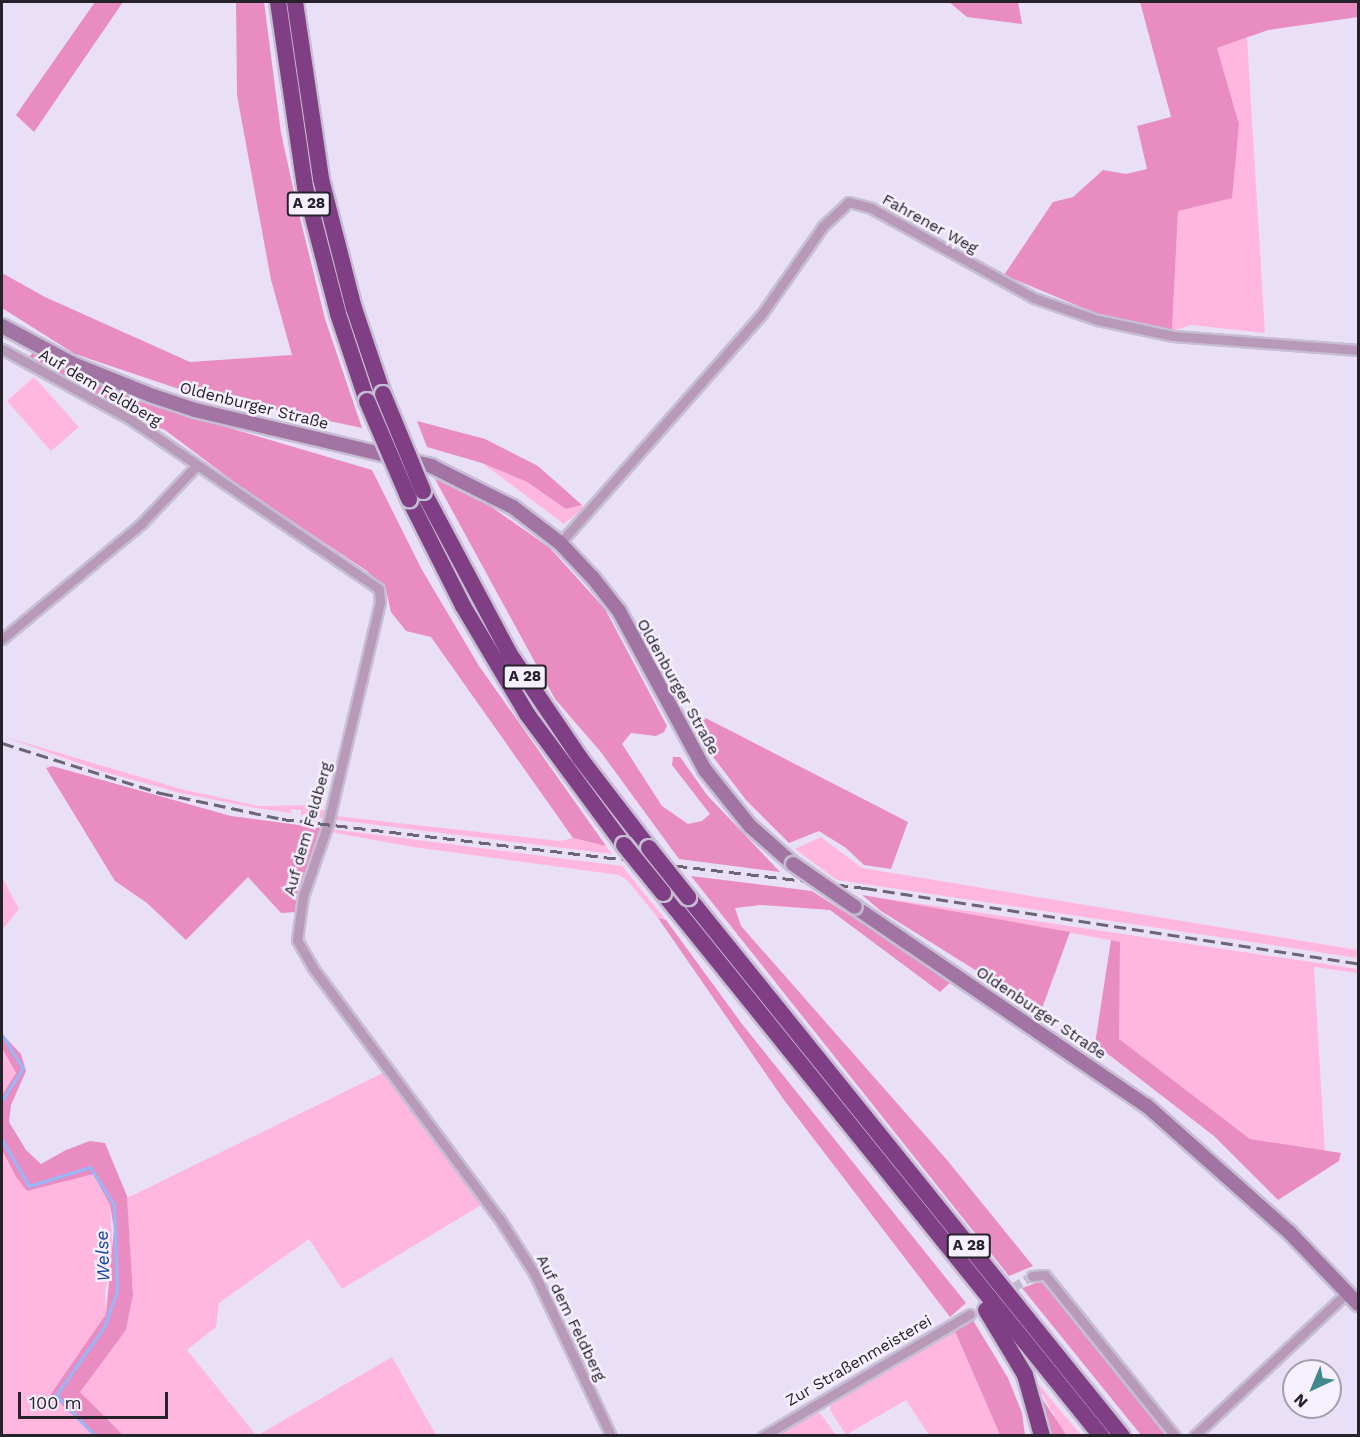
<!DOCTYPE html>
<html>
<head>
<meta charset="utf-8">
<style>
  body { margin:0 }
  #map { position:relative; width:1360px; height:1437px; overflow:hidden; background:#e9e0f8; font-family:"Work Sans",sans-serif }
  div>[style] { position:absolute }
  .green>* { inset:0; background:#ffb7df }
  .forest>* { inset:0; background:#e88cc1 }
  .stream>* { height:3px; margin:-1.5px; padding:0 1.5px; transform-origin:1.5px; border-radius:1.5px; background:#94b8fa }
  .street-tunnel>* { height:9px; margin-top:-4.5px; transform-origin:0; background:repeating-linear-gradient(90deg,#c2bacf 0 9px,transparent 0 13.5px) }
  .roads { filter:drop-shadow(2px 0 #c6bed3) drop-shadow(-2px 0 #c6bed3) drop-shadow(0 2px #c6bed3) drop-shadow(0 -2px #c6bed3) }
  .street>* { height:9px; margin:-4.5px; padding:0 4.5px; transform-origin:4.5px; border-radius:4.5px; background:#b899ba }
  .secondary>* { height:14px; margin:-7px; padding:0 7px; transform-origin:7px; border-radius:7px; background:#a174a4 }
  .highway>* { height:16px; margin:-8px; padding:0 8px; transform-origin:8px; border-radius:8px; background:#803f85 }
  .rail>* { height:3px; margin-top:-1.5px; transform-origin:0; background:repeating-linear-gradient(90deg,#6b6673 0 12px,transparent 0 18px) }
  .bridges { filter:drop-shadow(2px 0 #c6bed3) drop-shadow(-2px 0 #c6bed3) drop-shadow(0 2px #c6bed3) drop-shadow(0 -2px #c6bed3) }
  .secondary-bridge>* { height:14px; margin:-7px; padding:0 7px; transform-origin:7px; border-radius:7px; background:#a174a4 }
  .highway-bridge>* { height:16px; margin:-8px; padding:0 8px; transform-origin:8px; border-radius:8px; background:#803f85 }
  span { translate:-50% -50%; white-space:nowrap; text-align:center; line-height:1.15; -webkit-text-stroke:5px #f5effe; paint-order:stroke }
  .shield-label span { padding:2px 4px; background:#f5effe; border:2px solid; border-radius:4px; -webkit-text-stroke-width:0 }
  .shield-label { font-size:15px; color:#25222a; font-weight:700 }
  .street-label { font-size:16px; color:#25222a }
  .water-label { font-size:18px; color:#15429f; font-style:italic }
  .frame { position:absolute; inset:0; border:3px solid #25222a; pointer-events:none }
  .north { position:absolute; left:1282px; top:1359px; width:60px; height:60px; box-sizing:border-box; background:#f5effe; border:2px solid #a29da9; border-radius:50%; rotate:224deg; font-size:16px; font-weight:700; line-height:24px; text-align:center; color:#25222a }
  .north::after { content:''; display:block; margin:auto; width:21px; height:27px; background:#40888c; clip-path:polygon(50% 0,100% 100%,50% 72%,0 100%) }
  .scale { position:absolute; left:18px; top:1392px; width:150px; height:27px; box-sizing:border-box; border:3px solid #25222a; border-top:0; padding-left:8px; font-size:18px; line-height:21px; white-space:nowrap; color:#25222a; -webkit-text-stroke:4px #f5effe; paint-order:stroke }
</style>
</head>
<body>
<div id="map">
  <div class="green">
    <div style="clip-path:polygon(1247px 37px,1265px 333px,1191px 325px,1172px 331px,1178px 211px,1239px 124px,1217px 48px)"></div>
    <div style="clip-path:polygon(34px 377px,79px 427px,51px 451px,7px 401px)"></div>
    <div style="clip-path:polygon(482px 463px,527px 482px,566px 509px,582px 505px,584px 508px,564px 524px)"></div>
    <div style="clip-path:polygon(2px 736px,181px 789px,258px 806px,316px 805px,325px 812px,325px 819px,301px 815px,301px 810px,291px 809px,291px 813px,256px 808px,180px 793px,101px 771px)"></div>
    <div style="clip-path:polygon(336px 816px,560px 841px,573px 838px,606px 846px,612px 854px,336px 820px)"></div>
    <div style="clip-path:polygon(331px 829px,622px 866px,666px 920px,658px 918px,628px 881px,619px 875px,413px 847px,330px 832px)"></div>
    <div style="clip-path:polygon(821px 837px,862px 868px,1358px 950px,1358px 958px,837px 880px,795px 849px)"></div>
    <div style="clip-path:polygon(2px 877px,19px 909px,2px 930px)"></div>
    <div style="clip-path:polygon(862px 895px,1358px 969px,1358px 973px,1314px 967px,1325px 1153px,1250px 1139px,1118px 1039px,1120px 942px)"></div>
    <div style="clip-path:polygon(2px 1048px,16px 1073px,2px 1095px)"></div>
    <div style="clip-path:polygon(383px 1073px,483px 1204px,342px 1289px,309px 1239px,219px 1303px,216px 1327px,187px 1350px,256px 1435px,123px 1435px,79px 1392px,126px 1330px,133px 1295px,127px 1198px)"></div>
    <div style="clip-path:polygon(2px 1150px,16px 1177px,93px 1174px,110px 1205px,113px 1256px,105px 1292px,106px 1314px,52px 1394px,93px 1435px,2px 1435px)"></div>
    <div style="clip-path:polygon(954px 1329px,1000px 1435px,929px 1435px,906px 1400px,846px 1435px,830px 1410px,832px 1399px)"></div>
    <div style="clip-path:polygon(392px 1357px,436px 1435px,258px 1435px)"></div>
    <div style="clip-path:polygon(1030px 1374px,1081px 1435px,1066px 1435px)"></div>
    <div style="clip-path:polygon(811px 1411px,821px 1414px,836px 1435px,771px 1436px)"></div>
  </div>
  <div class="forest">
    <div style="clip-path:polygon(95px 2px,123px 2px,34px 132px,16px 115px)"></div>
    <div style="clip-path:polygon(236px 2px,264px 2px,281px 133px,298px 210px,325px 319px,362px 428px,179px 389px,75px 354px,2px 308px,2px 273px,45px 297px,190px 362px,292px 355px,271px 280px,237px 95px)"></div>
    <div style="clip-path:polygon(949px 2px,1018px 2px,1022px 24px,967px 17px)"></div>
    <div style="clip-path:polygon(1140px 2px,1358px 2px,1358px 17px,1268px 30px,1217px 48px,1239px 124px,1232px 198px,1178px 211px,1172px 331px,1095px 313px,1004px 275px,1053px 202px,1073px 197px,1103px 170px,1126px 174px,1147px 169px,1137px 126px,1171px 117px)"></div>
    <div style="clip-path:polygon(34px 351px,141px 402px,372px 470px,422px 570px,479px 666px,606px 846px,573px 838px,431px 637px,406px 631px,391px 612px,386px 590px,367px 571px,245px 490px,165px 430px,141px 421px,29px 357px)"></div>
    <div style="clip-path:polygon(417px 421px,485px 439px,538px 466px,582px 505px,566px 509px,527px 482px,482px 463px,427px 447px)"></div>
    <div style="clip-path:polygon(435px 479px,490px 506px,550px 548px,605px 609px,667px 726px,664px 732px,656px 736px,631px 733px,622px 744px,662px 806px,688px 824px,702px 821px,710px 814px,672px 765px,673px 757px,680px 757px,707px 795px,780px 872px,679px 859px,600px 751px,555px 699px)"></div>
    <div style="clip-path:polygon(692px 711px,908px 822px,891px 869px,864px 865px,846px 848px,819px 831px,789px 843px,746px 800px,704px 745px)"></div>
    <div style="clip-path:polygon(52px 766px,231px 816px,321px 828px,296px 912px,281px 913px,248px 877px,186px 940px,147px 903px,115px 881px,46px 768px)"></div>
    <div style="clip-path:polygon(691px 876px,812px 891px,952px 981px,940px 992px,830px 910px,761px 905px,735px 908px,741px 926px,947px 1160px,1033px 1266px,1009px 1276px)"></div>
    <div style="clip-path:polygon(862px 895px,1070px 932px,1041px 1011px,881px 911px)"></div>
    <div style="clip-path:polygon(658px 918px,666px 920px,742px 1024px,966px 1303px,950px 1317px,784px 1100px)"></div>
    <div style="clip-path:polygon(1111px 940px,1120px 942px,1119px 1039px,1250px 1139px,1341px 1153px,1339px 1161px,1278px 1200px,1214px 1136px,1095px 1044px)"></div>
    <div style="clip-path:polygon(2px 1034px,21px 1054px,26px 1071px,11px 1105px,9px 1122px,26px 1150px,41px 1164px,66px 1150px,90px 1141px,105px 1143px,127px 1196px,133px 1295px,126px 1330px,80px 1392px,123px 1435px,93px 1435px,51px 1394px,106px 1314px,114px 1229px,110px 1205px,93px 1174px,27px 1191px,16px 1177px,2px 1150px,2px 1095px,16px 1073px,2px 1048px)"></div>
    <div style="clip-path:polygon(1041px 1281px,1167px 1435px,1141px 1435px,1022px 1288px)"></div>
    <div style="clip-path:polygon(971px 1317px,1008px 1378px,1022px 1413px,1025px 1435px,1000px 1435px,954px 1329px)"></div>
    <div style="clip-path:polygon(1040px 1396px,1060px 1425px,1066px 1435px,1046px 1435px)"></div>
  </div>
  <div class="stream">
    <div style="left:2px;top:1035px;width:39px;rotate:58deg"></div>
    <div style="left:23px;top:1068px;width:38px;rotate:123deg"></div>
    <div style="left:2px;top:1140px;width:53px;rotate:59.6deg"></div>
    <div style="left:29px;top:1186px;width:64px;rotate:-17.3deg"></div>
    <div style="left:90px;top:1167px;width:45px;rotate:57.7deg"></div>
    <div style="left:114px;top:1205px;width:86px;rotate:88deg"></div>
    <div style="left:117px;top:1291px;width:38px;rotate:110deg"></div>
    <div style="left:104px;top:1327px;width:83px;rotate:125.2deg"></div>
    <div style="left:56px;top:1395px;width:57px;rotate:46.4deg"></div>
  </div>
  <div class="street-tunnel">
    <div style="left:1002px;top:1294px;width:35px;rotate:-31deg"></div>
  </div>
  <div class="roads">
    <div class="street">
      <div style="left:2px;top:349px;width:146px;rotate:28.7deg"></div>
      <div style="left:130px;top:419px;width:301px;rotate:34.3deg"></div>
      <div style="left:379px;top:589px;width:13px;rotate:86deg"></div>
      <div style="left:380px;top:602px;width:228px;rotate:103.2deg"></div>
      <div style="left:328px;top:824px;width:76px;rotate:109.1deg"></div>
      <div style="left:303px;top:896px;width:44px;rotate:97.8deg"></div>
      <div style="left:297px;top:940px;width:32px;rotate:60deg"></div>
      <div style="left:313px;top:968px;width:312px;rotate:53.4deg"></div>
      <div style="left:499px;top:1218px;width:65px;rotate:57.5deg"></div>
      <div style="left:534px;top:1273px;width:180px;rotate:64.7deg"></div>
      <div style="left:560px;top:543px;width:304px;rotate:-48.6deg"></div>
      <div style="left:761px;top:315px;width:108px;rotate:-55.1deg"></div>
      <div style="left:823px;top:226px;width:35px;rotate:-43deg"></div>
      <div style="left:849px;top:202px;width:23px;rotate:15deg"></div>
      <div style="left:871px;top:208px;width:186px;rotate:28.9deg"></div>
      <div style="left:1034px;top:298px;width:68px;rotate:19deg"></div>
      <div style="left:1098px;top:320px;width:77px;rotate:12deg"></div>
      <div style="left:1173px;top:336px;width:186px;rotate:4.3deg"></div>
      <div style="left:2px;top:639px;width:182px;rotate:-39.6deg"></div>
      <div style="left:142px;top:523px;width:80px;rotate:-46.5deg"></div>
      <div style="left:1032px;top:1276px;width:13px;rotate:-4deg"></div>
      <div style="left:1045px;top:1275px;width:207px;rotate:51.1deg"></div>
      <div style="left:763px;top:1436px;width:240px;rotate:-30.5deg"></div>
      <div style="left:1194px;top:1436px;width:211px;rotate:-43.1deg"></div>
    </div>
    <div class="secondary">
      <div style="left:2px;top:326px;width:81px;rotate:28.2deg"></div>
      <div style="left:73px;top:364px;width:86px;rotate:21.8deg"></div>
      <div style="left:153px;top:396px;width:44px;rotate:18.4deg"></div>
      <div style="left:195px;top:410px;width:243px;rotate:13.3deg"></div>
      <div style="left:431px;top:466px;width:92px;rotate:26.6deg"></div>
      <div style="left:513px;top:507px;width:59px;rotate:37.5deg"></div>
      <div style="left:560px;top:543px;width:48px;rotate:46.7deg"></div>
      <div style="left:593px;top:578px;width:42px;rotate:51.8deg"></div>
      <div style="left:619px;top:611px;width:181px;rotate:61.6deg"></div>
      <div style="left:705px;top:770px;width:72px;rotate:51.2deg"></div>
      <div style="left:750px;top:826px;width:57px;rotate:41.5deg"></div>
      <div style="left:855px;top:907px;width:353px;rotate:34.3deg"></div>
      <div style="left:1147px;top:1106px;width:190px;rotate:41.6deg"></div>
      <div style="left:1289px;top:1232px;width:100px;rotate:46.2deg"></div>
    </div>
    <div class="highway">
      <div style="left:278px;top:2px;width:187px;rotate:81.7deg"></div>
      <div style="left:305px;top:187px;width:131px;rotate:75.4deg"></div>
      <div style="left:338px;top:314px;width:92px;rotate:71.6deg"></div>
      <div style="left:295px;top:2px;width:179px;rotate:81.6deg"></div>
      <div style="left:321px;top:179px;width:133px;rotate:75.7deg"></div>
      <div style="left:354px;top:308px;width:91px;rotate:71.4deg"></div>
      <div style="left:423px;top:491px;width:183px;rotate:62deg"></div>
      <div style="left:509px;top:653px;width:127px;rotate:55.9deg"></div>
      <div style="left:580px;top:758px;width:113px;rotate:52.5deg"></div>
      <div style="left:409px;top:499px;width:120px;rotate:63.2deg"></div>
      <div style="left:463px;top:606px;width:126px;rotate:59.3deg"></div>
      <div style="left:527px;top:714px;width:163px;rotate:53.5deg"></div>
      <div style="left:663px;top:893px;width:698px;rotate:51.11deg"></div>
      <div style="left:688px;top:897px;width:692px;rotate:51.16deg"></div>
      <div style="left:986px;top:1310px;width:76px;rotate:59deg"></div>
      <div style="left:1025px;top:1375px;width:63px;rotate:74.4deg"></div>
    </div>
  </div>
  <div class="rail">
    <div style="left:2px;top:743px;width:167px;rotate:17.5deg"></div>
    <div style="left:161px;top:793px;width:124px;rotate:12.1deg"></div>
    <div style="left:282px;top:819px;width:587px;rotate:6.75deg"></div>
    <div style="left:865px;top:888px;width:499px;rotate:8.7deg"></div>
  </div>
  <div class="bridges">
    <div class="secondary-bridge">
      <div style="left:793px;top:864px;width:75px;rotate:34.7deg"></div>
    </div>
    <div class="highway-bridge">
      <div style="left:383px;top:394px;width:105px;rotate:67.6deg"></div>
      <div style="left:367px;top:401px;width:107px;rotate:66.8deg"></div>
      <div style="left:624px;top:845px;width:62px;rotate:50.9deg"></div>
      <div style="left:649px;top:848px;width:63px;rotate:51.5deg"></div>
    </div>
  </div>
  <div class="shield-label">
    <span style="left:309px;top:204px">A 28</span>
    <span style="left:525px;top:677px">A 28</span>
    <span style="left:969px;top:1246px">A 28</span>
  </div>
  <div class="street-label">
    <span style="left:930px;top:224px;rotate:29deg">Fahrener Weg</span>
    <span style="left:100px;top:388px;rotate:30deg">Auf dem Feldberg</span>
    <span style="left:254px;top:406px;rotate:14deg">Oldenburger Straße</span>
    <span style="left:678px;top:687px;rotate:61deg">Oldenburger Straße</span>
    <span style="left:308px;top:829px;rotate:-74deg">Auf dem Feldberg</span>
    <span style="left:1041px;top:1013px;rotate:34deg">Oldenburger Straße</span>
    <span style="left:571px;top:1318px;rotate:64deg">Auf dem Feldberg</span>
    <span style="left:859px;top:1361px;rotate:-30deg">Zur Straßenmeisterei</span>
  </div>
  <div class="water-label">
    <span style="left:103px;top:1256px;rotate:-92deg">Welse</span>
  </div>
  <div class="frame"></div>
  <div class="north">N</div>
  <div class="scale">100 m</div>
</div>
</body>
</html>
